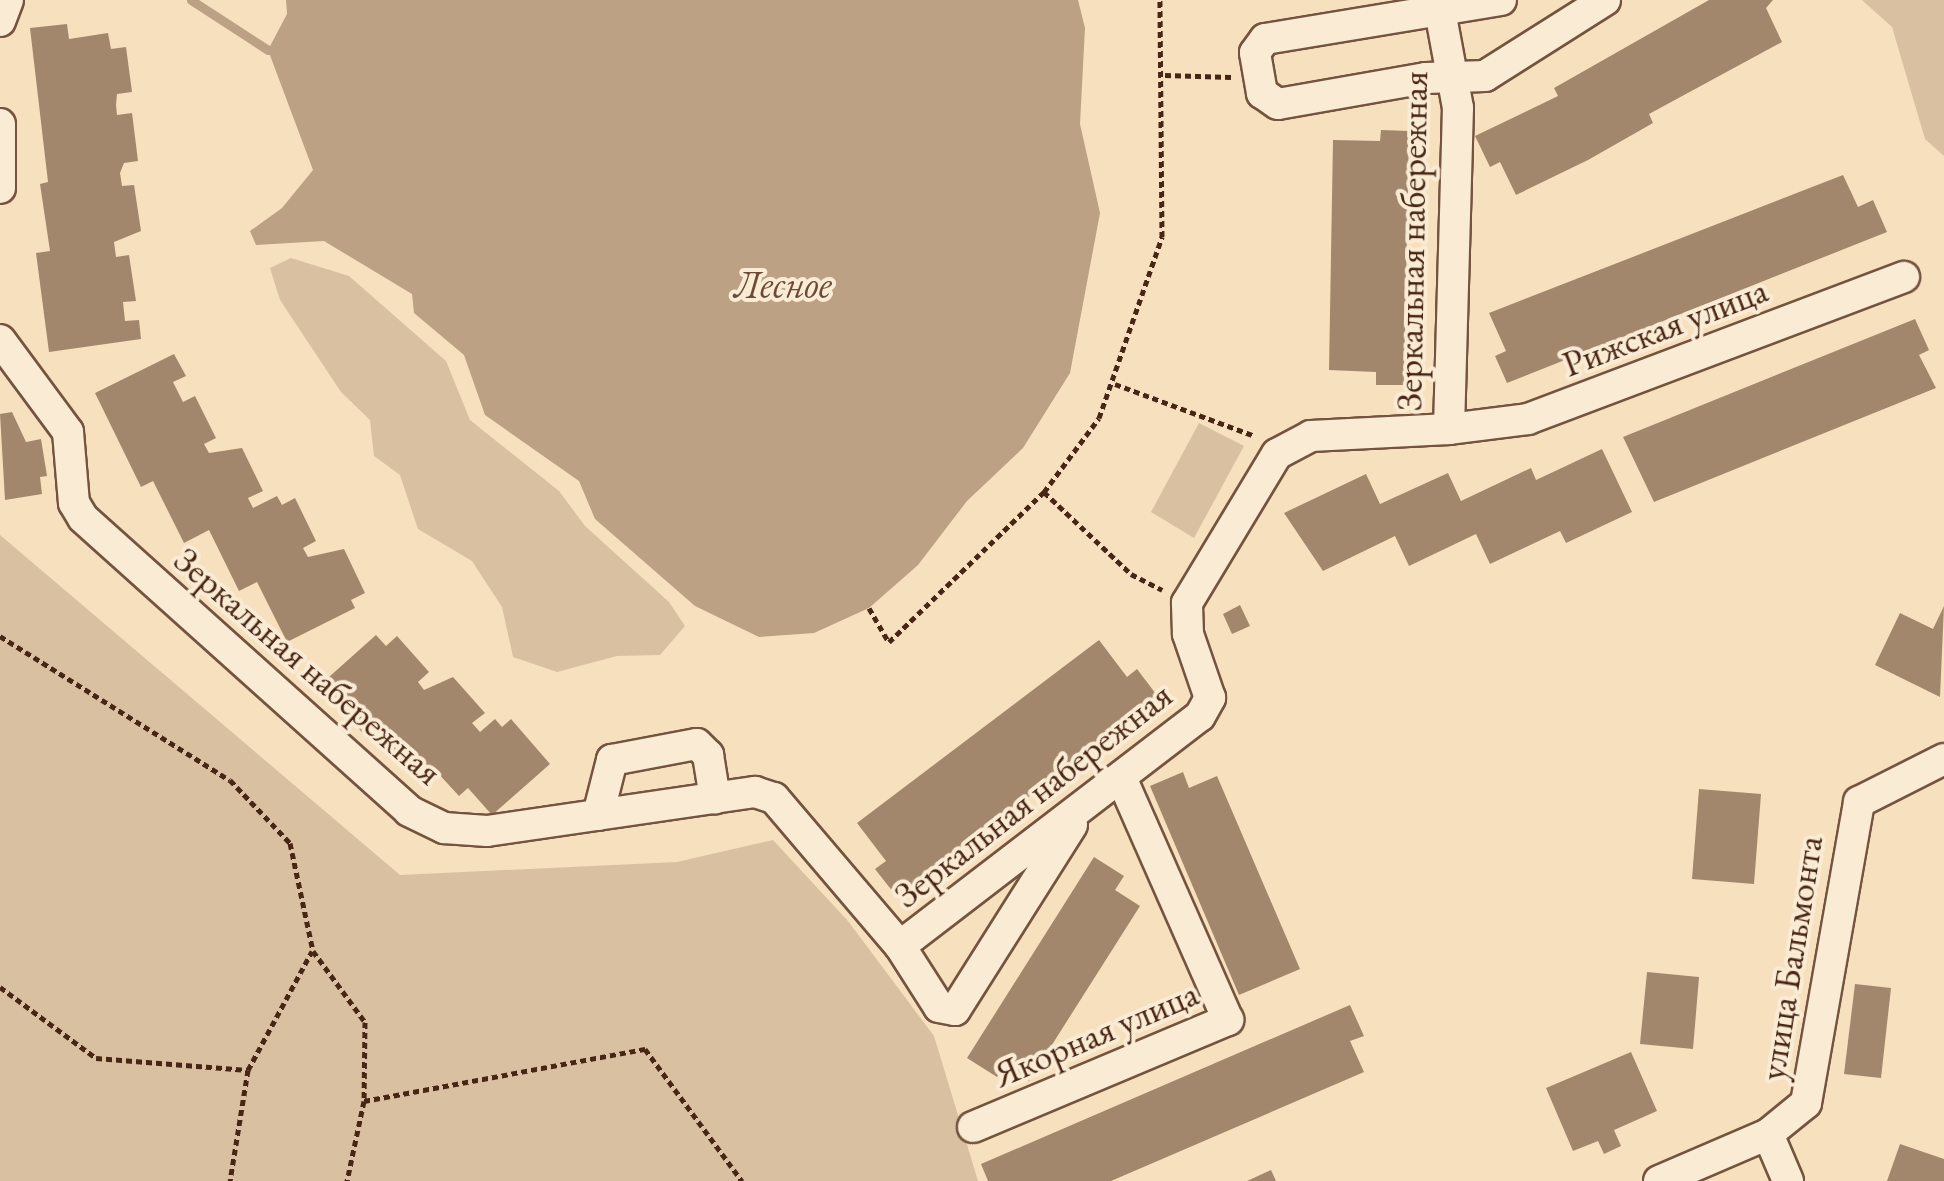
<!DOCTYPE html>
<html>
<head>
<meta charset="utf-8">
<style>
  body { margin:0 }
  #map { position:relative; width:1944px; height:1181px; overflow:hidden; background:#f7e0be; font-family:"EB Garamond",serif }
  div>[style] { position:absolute }
  .green>* { inset:0; background:#d9c0a1 }
  .water>* { inset:0; background:#bca185 }
  .stream>* { height:9px; margin:-4.5px; padding:0 4.5px; transform-origin:4.5px; border-radius:4.5px; background:#bca185 }
  .building>* { inset:0; background:#a3876d }
  .path>* { height:5px; margin-top:-2.5px; transform-origin:0; background:repeating-linear-gradient(90deg,#482615 0 6px,transparent 0 10px) }
  .roads { filter:drop-shadow(2px 0 #74543f) drop-shadow(-2px 0 #74543f) drop-shadow(0 2px #74543f) drop-shadow(0 -2px #74543f) }
  .minor>* { height:30px; margin:-15px; padding:0 15px; transform-origin:15px; border-radius:15px; background:#faebd5 }
  span { translate:-50% -50%; white-space:nowrap; text-align:center; line-height:1.15; -webkit-text-stroke:8px #faebd5; paint-order:stroke }
  .street-label { font-size:36px; color:#482615 }
  .water-label { font-size:38px; color:#6b4b37; font-style:italic }
</style>
</head>
<body>
<div id="map">
  <div class="green">
    <div style="clip-path:polygon(1862px 0,1944px 0,1944px 156px,1925px 139px,1892px 27px)"></div>
    <div style="clip-path:polygon(291px 258px,349px 276px,446px 361px,470px 420px,559px 491px,585px 526px,669px 602px,685px 626px,660px 655px,617px 656px,557px 672px,513px 657px,502px 607px,472px 561px,418px 529px,400px 475px,374px 456px,370px 420px,341px 392px,280px 300px,270px 268px)"></div>
    <div style="clip-path:polygon(1199px 423px,1244px 446px,1194px 538px,1151px 512px)"></div>
    <div style="clip-path:polygon(0 535px,400px 875px,677px 862px,773px 840px,848px 921px,934px 1036px,978px 1181px,0 1181px)"></div>
  </div>
  <div class="water">
    <div style="clip-path:polygon(286px 0,1078px 0,1085px 28px,1080px 124px,1100px 213px,1070px 373px,1023px 448px,967px 501px,918px 565px,869px 608px,814px 633px,759px 637px,695px 606px,595px 519px,579px 481px,485px 415px,464px 355px,414px 313px,412px 294px,324px 241px,256px 245px,250px 231px,282px 208px,313px 170px,268px 50px,287px 14px)"></div>
  </div>
  <div class="stream">
    <div style="left:191px;top:0;width:92px;rotate:33deg"></div>
  </div>
  <div class="building">
    <div style="clip-path:polygon(1709px 0,1773px 0,1766px 8px,1782px 42px,1649px 114px,1653px 123px,1588px 160px,1516px 195px,1500px 162px,1490px 167px,1475px 136px,1558px 96px,1554px 88px)"></div>
    <div style="clip-path:polygon(67px 24px,69px 39px,108px 33px,111px 49px,126px 47px,132px 92px,117px 94px,116px 105px,117px 115px,132px 113px,138px 161px,124px 163px,120px 173px,122px 186px,134px 185px,141px 231px,114px 242px,116px 257px,129px 255px,136px 301px,123px 302px,125px 321px,139px 320px,141px 339px,49px 352px,36px 253px,50px 251px,40px 184px,48px 182px,30px 28px)"></div>
    <div style="clip-path:polygon(1381px 130px,1409px 131px,1404px 385px,1376px 385px,1376px 372px,1329px 370px,1333px 140px,1380px 141px)"></div>
    <div style="clip-path:polygon(1843px 175px,1858px 207px,1873px 200px,1887px 232px,1507px 383px,1495px 356px,1506px 351px,1489px 313px)"></div>
    <div style="clip-path:polygon(1915px 319px,1929px 350px,1919px 355px,1936px 388px,1654px 502px,1623px 437px)"></div>
    <div style="clip-path:polygon(174px 354px,186px 376px,173px 382px,183px 402px,195px 396px,216px 438px,204px 444px,209px 453px,242px 448px,263px 491px,248px 498px,253px 508px,277px 496px,282px 505px,295px 498px,316px 541px,303px 548px,308px 557px,344px 549px,365px 593px,351px 600px,355px 608px,287px 642px,257px 582px,239px 591px,209px 530px,184px 543px,153px 481px,141px 487px,95px 393px)"></div>
    <div style="clip-path:polygon(12px 412px,26px 442px,41px 439px,47px 476px,40px 477px,42px 494px,5px 500px,0 414px)"></div>
    <div style="clip-path:polygon(1602px 449px,1632px 512px,1566px 543px,1560px 531px,1490px 564px,1476px 534px,1409px 566px,1395px 536px,1323px 571px,1284px 513px,1366px 474px,1380px 504px,1448px 473px,1461px 501px,1531px 468px,1536px 480px)"></div>
    <div style="clip-path:polygon(1240px 605px,1250px 626px,1232px 634px,1223px 614px)"></div>
    <div style="clip-path:polygon(1944px 606px,1940px 697px,1875px 665px,1900px 613px,1933px 629px)"></div>
    <div style="clip-path:polygon(376px 635px,386px 646px,397px 636px,429px 672px,418px 682px,424px 690px,453px 677px,485px 713px,472px 723px,480px 732px,495px 719px,502px 727px,511px 719px,550px 764px,492px 815px,468px 788px,459px 796px,436px 771px,423px 783px,377px 731px,368px 739px,320px 685px)"></div>
    <div style="clip-path:polygon(1099px 640px,1127px 677px,1137px 669px,1159px 698px,897px 897px,875px 869px,886px 861px,857px 823px)"></div>
    <div style="clip-path:polygon(1183px 772px,1189px 788px,1217px 776px,1300px 969px,1239px 995px,1150px 786px)"></div>
    <div style="clip-path:polygon(1699px 789px,1761px 794px,1754px 884px,1692px 879px)"></div>
    <div style="clip-path:polygon(1094px 857px,1124px 876px,1115px 890px,1140px 906px,1029px 1081px,1004px 1065px,997px 1077px,967px 1058px)"></div>
    <div style="clip-path:polygon(1647px 972px,1699px 977px,1693px 1049px,1640px 1044px)"></div>
    <div style="clip-path:polygon(1855px 984px,1891px 988px,1881px 1078px,1844px 1074px)"></div>
    <div style="clip-path:polygon(1350px 1005px,1364px 1036px,1350px 1041px,1364px 1072px,1111px 1181px,988px 1181px,981px 1164px)"></div>
    <div style="clip-path:polygon(1631px 1052px,1657px 1111px,1614px 1130px,1621px 1146px,1604px 1154px,1598px 1141px,1573px 1151px,1546px 1088px)"></div>
    <div style="clip-path:polygon(1900px 1144px,1944px 1159px,1944px 1181px,1887px 1181px)"></div>
    <div style="clip-path:polygon(1271px 1170px,1276px 1181px,1247px 1181px)"></div>
  </div>
  <div class="path">
    <div style="left:1165px;top:75px;width:66px;rotate:1.7deg"></div>
    <div style="left:1115px;top:384px;width:149px;rotate:20.4deg"></div>
    <div style="left:1044px;top:492px;width:120px;rotate:43.3deg"></div>
    <div style="left:1131px;top:574px;width:35px;rotate:27deg"></div>
    <div style="left:869px;top:608px;width:39px;rotate:60deg"></div>
    <div style="left:889px;top:642px;width:216px;rotate:-44.1deg"></div>
    <div style="left:1044px;top:492px;width:92px;rotate:-53.4deg"></div>
    <div style="left:1099px;top:418px;width:192px;rotate:-70.8deg"></div>
    <div style="left:1162px;top:237px;width:237px;rotate:-90.5deg"></div>
    <div style="left:0;top:636px;width:271px;rotate:32.1deg"></div>
    <div style="left:230px;top:780px;width:87px;rotate:46.4deg"></div>
    <div style="left:290px;top:843px;width:110px;rotate:78deg"></div>
    <div style="left:313px;top:951px;width:88px;rotate:53.8deg"></div>
    <div style="left:365px;top:1022px;width:79px;rotate:90.7deg"></div>
    <div style="left:364px;top:1101px;width:82px;rotate:102deg"></div>
    <div style="left:0;top:987px;width:119px;rotate:36.5deg"></div>
    <div style="left:96px;top:1058px;width:152px;rotate:4.5deg"></div>
    <div style="left:248px;top:1070px;width:112px;rotate:99.2deg"></div>
    <div style="left:248px;top:1070px;width:135px;rotate:-61.7deg"></div>
    <div style="left:364px;top:1101px;width:286px;rotate:-10.5deg"></div>
    <div style="left:645px;top:1049px;width:164px;rotate:53.7deg"></div>
  </div>
  <div class="roads">
    <div class="minor">
      <div style="left:1501px;top:0;width:239px;rotate:170.6deg"></div>
      <div style="left:1265px;top:39px;width:17px;rotate:126deg"></div>
      <div style="left:1255px;top:53px;width:41px;rotate:80.1deg"></div>
      <div style="left:1262px;top:93px;width:19px;rotate:35deg"></div>
      <div style="left:1278px;top:104px;width:150px;rotate:-10deg"></div>
      <div style="left:1426px;top:78px;width:59px;rotate:-1.9deg"></div>
      <div style="left:1485px;top:76px;width:142px;rotate:-32.3deg"></div>
      <div style="left:0;top:21px;width:22px;rotate:-69deg"></div>
      <div style="left:0;top:124px;width:64px;rotate:90deg"></div>
      <div style="left:0;top:340px;width:114px;rotate:53.5deg"></div>
      <div style="left:68px;top:432px;width:71px;rotate:85.2deg"></div>
      <div style="left:74px;top:503px;width:17px;rotate:59deg"></div>
      <div style="left:83px;top:518px;width:438px;rotate:41.9deg"></div>
      <div style="left:409px;top:811px;width:39px;rotate:26deg"></div>
      <div style="left:444px;top:828px;width:43px;rotate:4deg"></div>
      <div style="left:487px;top:831px;width:271px;rotate:-8.3deg"></div>
      <div style="left:755px;top:792px;width:20px;rotate:18deg"></div>
      <div style="left:774px;top:798px;width:194px;rotate:49.6deg"></div>
      <div style="left:900px;top:946px;width:378px;rotate:-37.5deg"></div>
      <div style="left:1200px;top:716px;width:21px;rotate:-61deg"></div>
      <div style="left:1210px;top:698px;width:68px;rotate:-109deg"></div>
      <div style="left:1188px;top:634px;width:31px;rotate:-92deg"></div>
      <div style="left:1187px;top:603px;width:174px;rotate:-58.9deg"></div>
      <div style="left:1277px;top:454px;width:38px;rotate:-28deg"></div>
      <div style="left:1311px;top:436px;width:138px;rotate:-2.9deg"></div>
      <div style="left:1449px;top:429px;width:321px;rotate:-88.4deg"></div>
      <div style="left:1458px;top:108px;width:110px;rotate:-100.5deg"></div>
      <div style="left:1449px;top:429px;width:80px;rotate:-7.2deg"></div>
      <div style="left:1528px;top:419px;width:402px;rotate:-20.7deg"></div>
      <div style="left:598px;top:815px;width:57px;rotate:-75.7deg"></div>
      <div style="left:612px;top:760px;width:86px;rotate:-10.7deg"></div>
      <div style="left:697px;top:744px;width:16px;rotate:45deg"></div>
      <div style="left:708px;top:755px;width:44px;rotate:80.8deg"></div>
      <div style="left:900px;top:946px;width:72px;rotate:57.4deg"></div>
      <div style="left:939px;top:1007px;width:16px;rotate:11deg"></div>
      <div style="left:955px;top:1010px;width:219px;rotate:-57.7deg"></div>
      <div style="left:973px;top:1127px;width:277px;rotate:-22.8deg"></div>
      <div style="left:1228px;top:1020px;width:262px;rotate:-113.8deg"></div>
      <div style="left:1768px;top:1134px;width:51px;rotate:66.9deg"></div>
      <div style="left:1659px;top:1181px;width:119px;rotate:-23.3deg"></div>
      <div style="left:1768px;top:1134px;width:49px;rotate:-39.2deg"></div>
      <div style="left:1806px;top:1103px;width:306px;rotate:-80deg"></div>
      <div style="left:1859px;top:802px;width:95px;rotate:-26.8deg"></div>
    </div>
  </div>
  <div class="street-label">
    <span style="left:1412px;top:241px;rotate:-89deg">Зеркальная набережная</span>
    <span style="left:1665px;top:327px;rotate:-21deg">Рижская улица</span>
    <span style="left:308px;top:666px;rotate:41deg">Зеркальная набережная</span>
    <span style="left:1033px;top:795px;rotate:-38deg">Зеркальная набережная</span>
    <span style="left:1791px;top:958px;rotate:-81deg">улица Бальмонта</span>
    <span style="left:1096px;top:1034px;rotate:-23deg">Якорная улица</span>
  </div>
  <div class="water-label">
    <span style="left:783px;top:284px">Лесное</span>
  </div>
</div>
</body>
</html>
